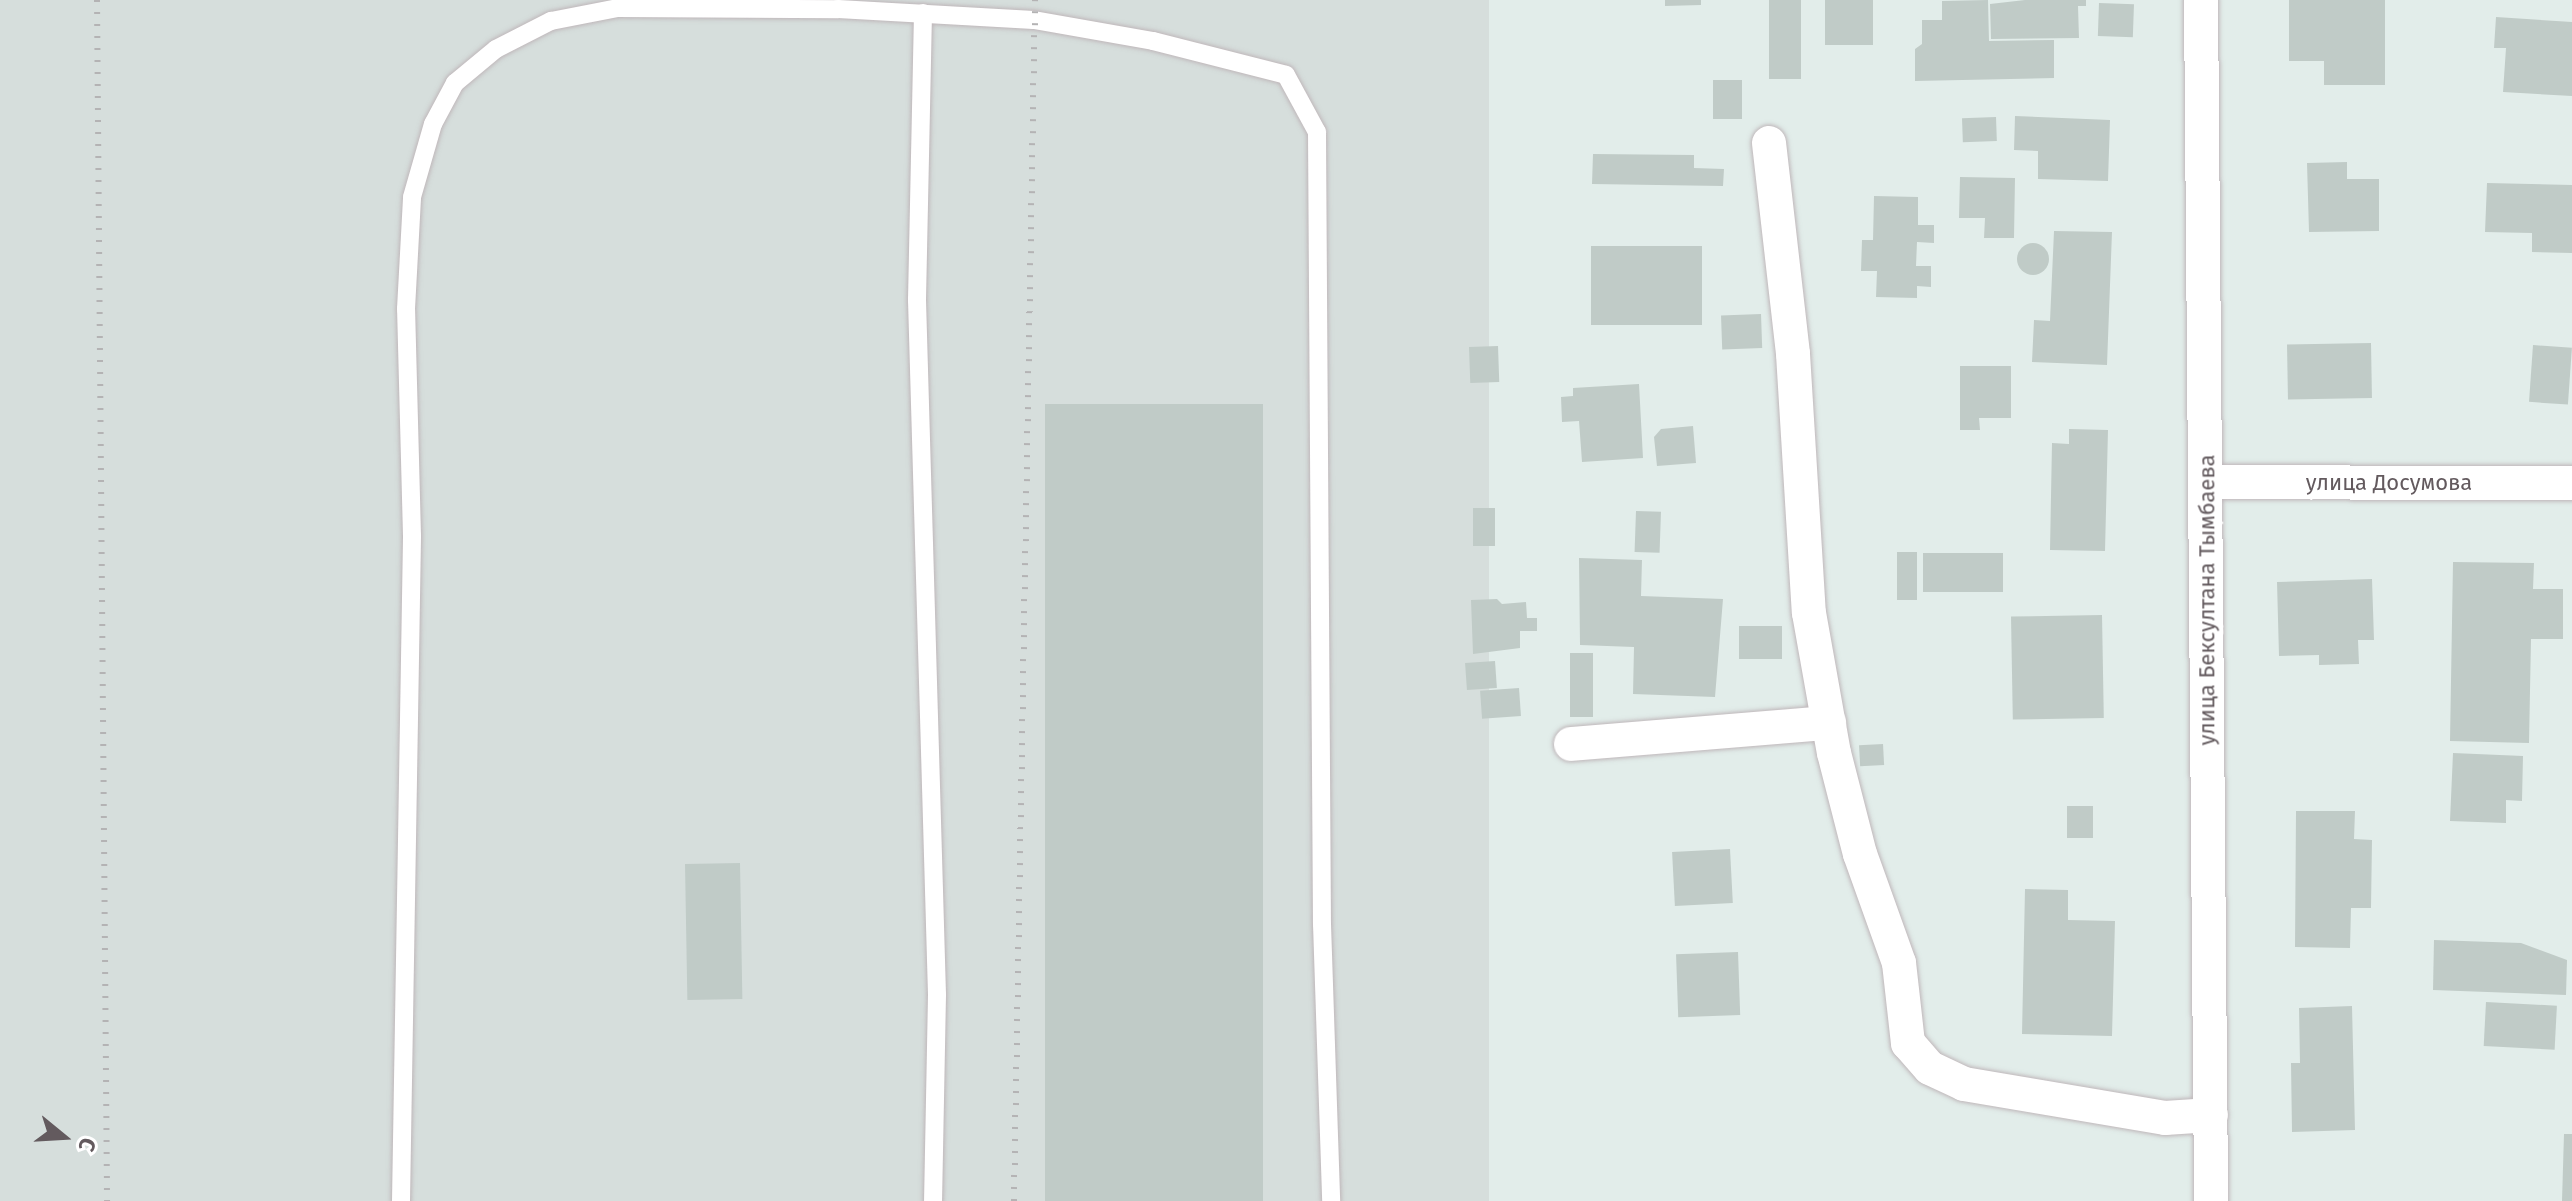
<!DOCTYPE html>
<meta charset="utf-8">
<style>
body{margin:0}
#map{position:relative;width:2572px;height:1201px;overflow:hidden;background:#e2edea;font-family:"Fira Sans",sans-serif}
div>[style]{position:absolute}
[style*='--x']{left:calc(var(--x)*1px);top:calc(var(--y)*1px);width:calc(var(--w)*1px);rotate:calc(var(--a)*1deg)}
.industrial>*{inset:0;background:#d6dedc;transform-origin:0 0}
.building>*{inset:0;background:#c0cbc7;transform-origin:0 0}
.round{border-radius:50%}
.roads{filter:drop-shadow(0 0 2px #bfb7ba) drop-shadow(0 0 2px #bfb7ba)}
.service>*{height:18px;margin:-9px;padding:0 9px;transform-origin:9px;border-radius:9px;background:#fff}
.minor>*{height:34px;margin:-17px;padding:0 17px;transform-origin:17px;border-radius:17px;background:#fff}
.rail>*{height:6px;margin-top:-3px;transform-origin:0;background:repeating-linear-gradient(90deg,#b4b3b4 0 2px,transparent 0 12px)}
span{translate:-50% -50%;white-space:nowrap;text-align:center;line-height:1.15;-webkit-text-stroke:8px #fff;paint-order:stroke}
.street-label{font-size:22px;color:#635a5e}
.north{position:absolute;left:24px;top:1097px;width:80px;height:80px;-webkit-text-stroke:6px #fff;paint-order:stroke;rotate:108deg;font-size:22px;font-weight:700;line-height:32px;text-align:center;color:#635a5e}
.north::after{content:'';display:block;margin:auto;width:28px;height:36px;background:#635a5e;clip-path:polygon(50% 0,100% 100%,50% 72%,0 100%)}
</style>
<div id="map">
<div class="industrial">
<div style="left:0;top:0;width:1489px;height:1201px"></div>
</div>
<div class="building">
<div style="clip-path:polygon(1665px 0,1701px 0,1701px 5px,1665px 6px)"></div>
<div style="left:1769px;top:0;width:32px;height:79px"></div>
<div style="left:1825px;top:0;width:48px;height:45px"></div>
<div style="clip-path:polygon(1988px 0,1989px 41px,2054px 40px,2054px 78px,1915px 81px,1915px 49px,1922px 44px,1922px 20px,1942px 20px,1942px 1px)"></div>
<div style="clip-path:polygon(2025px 0,2086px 0,2086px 6px,2078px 6px,2079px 38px,1991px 39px,1990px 4px)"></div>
<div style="clip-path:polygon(2289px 0,2385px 0,2385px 85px,2324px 85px,2324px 61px,2289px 61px)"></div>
<div style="left:2099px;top:3px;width:35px;height:33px;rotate:2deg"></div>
<div style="clip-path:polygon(2496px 17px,2572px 22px,2572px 96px,2503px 92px,2506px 48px,2494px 48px)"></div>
<div style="left:1713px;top:80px;width:29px;height:39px"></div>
<div style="clip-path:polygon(2015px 116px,2110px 120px,2108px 181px,2038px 179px,2038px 151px,2014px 150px)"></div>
<div style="left:1996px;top:117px;width:24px;height:34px;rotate:88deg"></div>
<div style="clip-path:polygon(1593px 154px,1694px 155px,1694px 168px,1724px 169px,1723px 186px,1592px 184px)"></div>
<div style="clip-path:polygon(2347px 162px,2347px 179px,2379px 179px,2379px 231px,2309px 232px,2307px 163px)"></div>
<div style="clip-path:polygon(1960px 177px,2015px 178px,2014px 238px,1984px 238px,1985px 218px,1959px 218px)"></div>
<div style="clip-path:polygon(2487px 183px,2572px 185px,2572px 253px,2532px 252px,2532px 233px,2485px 232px)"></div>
<div style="clip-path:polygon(1874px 196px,1918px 197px,1918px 225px,1934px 225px,1934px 243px,1917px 242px,1916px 266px,1931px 266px,1931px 287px,1917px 286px,1917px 298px,1876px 297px,1877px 271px,1861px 271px,1862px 240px,1873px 240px)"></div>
<div style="clip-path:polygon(2054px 231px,2112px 232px,2107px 365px,2032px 362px,2034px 320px,2050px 321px)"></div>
<div class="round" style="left:2017px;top:243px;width:32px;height:32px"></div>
<div style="left:1702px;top:246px;width:79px;height:111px;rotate:90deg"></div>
<div style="left:1761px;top:314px;width:34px;height:40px;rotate:88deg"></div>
<div style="left:2371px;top:343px;width:55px;height:84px;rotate:89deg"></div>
<div style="left:2533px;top:345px;width:39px;height:57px;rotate:4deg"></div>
<div style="left:1498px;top:346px;width:36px;height:29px;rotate:88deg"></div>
<div style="clip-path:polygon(1960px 366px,2011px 366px,2011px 418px,1979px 418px,1980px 430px,1960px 430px)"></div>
<div style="clip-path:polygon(1639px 384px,1643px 458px,1582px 462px,1579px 421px,1562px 422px,1561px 397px,1573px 396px,1573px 388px)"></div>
<div style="left:1263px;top:404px;width:797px;height:218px;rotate:90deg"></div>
<div style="clip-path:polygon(1693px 426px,1696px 463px,1657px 466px,1654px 437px,1661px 429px)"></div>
<div style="clip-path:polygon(2069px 429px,2108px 430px,2105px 551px,2050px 550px,2052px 443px,2069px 444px)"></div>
<div style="left:1473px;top:508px;width:22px;height:38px"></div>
<div style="left:1636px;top:511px;width:25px;height:41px;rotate:2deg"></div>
<div style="left:1897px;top:552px;width:20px;height:48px"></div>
<div style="left:1923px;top:553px;width:80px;height:39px"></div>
<div style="clip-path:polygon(1579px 558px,1642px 560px,1641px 596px,1723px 599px,1715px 697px,1633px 694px,1634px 647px,1580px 645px)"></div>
<div style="clip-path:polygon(2453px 562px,2534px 563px,2533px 589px,2563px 589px,2563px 639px,2531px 639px,2529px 743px,2450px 741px)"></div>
<div style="clip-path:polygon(2372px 579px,2374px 640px,2358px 640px,2359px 664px,2319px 665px,2319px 655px,2279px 656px,2277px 582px)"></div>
<div style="clip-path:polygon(1497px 599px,1502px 604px,1526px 602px,1527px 618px,1537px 618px,1537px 631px,1520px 631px,1520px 648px,1473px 654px,1471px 600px)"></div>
<div style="left:2102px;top:615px;width:103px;height:91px;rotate:89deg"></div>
<div style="left:1739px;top:626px;width:43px;height:33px"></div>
<div style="left:1570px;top:653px;width:23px;height:64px"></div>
<div style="left:1495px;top:661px;width:27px;height:30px;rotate:86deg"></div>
<div style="left:1519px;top:688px;width:28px;height:39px;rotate:86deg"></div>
<div style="left:1883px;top:744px;width:21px;height:24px;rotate:87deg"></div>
<div style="clip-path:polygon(2453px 753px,2523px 756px,2522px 801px,2506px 800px,2506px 823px,2450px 821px)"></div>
<div style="left:2067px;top:806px;width:26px;height:32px"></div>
<div style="clip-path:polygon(2296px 811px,2355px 811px,2354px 839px,2372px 840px,2371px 908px,2351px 908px,2350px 948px,2295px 947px)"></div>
<div style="left:1730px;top:849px;width:54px;height:58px;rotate:87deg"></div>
<div style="left:740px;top:863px;width:136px;height:55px;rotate:89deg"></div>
<div style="clip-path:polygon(2025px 889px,2068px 890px,2068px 920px,2115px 921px,2112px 1036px,2022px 1034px)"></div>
<div style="clip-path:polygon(2434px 940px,2521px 943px,2567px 960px,2566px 995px,2433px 990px)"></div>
<div style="left:1738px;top:952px;width:63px;height:62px;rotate:88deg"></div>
<div style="left:2486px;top:1002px;width:71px;height:44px;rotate:3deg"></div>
<div style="clip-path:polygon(2352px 1006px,2355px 1130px,2292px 1132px,2291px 1063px,2300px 1063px,2299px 1008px)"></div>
<div style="clip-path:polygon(2564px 1134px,2572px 1134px,2572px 1201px,2562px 1201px)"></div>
</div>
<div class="roads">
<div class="service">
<div style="--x:923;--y:13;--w:287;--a:91.2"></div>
<div style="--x:917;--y:300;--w:695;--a:88.35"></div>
<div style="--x:937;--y:995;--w:206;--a:91.1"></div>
<div style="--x:401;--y:1201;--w:665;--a:-89.05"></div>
<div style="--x:412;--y:536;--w:227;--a:-91.5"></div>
<div style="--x:406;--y:309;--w:112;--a:-86.9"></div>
<div style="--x:412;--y:197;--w:76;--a:-74"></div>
<div style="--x:433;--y:124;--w:47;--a:-61.8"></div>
<div style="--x:455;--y:83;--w:53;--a:-39.7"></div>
<div style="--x:496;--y:49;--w:62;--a:-27"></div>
<div style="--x:551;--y:21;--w:68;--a:-11"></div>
<div style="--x:618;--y:8;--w:220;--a:0.3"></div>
<div style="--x:838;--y:9;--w:196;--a:3.2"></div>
<div style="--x:1034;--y:20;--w:121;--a:10"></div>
<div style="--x:1153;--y:41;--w:137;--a:14.3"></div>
<div style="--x:1286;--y:75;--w:65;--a:61.5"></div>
<div style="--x:1317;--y:132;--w:792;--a:89.64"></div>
<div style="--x:1322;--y:924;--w:277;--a:88.1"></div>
</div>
<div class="minor">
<div style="--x:2201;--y:0;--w:1201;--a:89.52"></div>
<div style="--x:1769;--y:143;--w:212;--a:83.5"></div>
<div style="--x:1793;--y:354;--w:259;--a:86.5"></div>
<div style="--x:1809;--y:613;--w:142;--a:79.9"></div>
<div style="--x:1834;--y:753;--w:104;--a:75.6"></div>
<div style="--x:1860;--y:854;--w:116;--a:70.3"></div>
<div style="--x:1899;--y:963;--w:81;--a:83.6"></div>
<div style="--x:1908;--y:1043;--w:33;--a:49"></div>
<div style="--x:1930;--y:1068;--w:38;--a:25"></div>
<div style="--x:1964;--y:1084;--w:204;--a:9.6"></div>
<div style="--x:2165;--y:1118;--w:46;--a:-3.7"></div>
<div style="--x:2206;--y:482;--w:366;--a:0.2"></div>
<div style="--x:1571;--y:744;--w:259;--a:-4.7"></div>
</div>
</div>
<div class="rail">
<div style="--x:97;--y:0;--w:1201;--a:89.52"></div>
<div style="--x:1014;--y:1201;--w:1201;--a:-89"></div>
</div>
<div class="street-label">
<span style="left:2389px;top:483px">улица Досумова</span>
<span style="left:2207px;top:600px;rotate:-90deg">улица Бексултана Тымбаева</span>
</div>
<div class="north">С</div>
</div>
